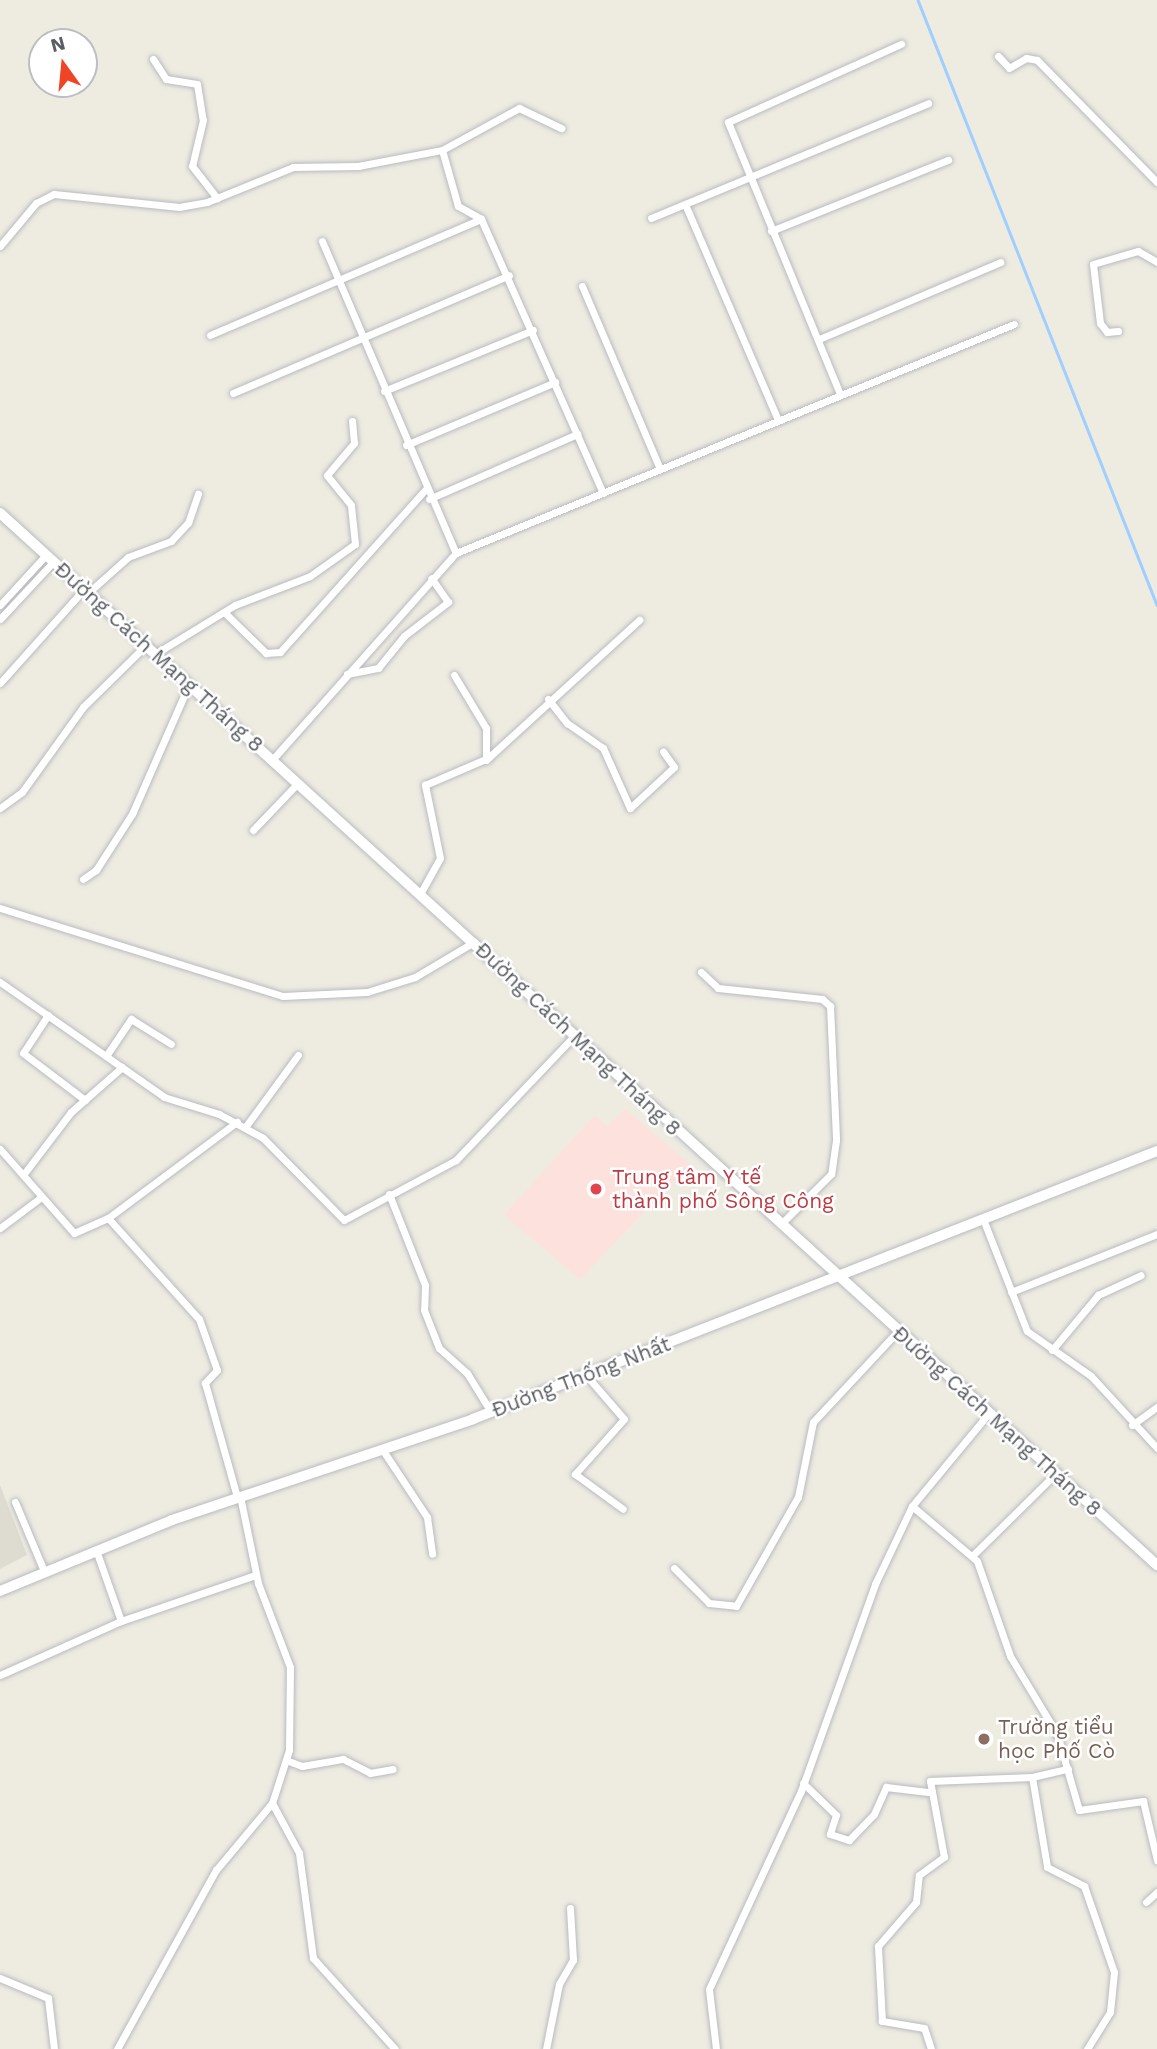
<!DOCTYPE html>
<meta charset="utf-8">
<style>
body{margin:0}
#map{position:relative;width:1157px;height:2049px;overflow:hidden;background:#eeece1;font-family:"Work Sans",sans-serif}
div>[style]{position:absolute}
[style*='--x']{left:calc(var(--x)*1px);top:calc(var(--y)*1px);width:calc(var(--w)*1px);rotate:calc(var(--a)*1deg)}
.education>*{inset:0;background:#dedbd0}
.medical>*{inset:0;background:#fce1dc}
.stream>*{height:2.5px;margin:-1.25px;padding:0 1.25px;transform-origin:1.25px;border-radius:1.25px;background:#a0ceff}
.roads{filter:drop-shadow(0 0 2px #b9bbc1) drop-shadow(0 0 2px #b9bbc1)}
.street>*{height:7px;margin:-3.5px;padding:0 3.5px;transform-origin:3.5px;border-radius:3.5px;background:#fff}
.secondary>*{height:10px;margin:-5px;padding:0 5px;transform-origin:5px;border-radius:5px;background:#fff}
.dots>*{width:19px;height:19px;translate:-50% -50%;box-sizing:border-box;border:4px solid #fff;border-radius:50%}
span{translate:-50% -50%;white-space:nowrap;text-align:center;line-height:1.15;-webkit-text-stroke:5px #fff;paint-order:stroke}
.street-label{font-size:21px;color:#5a5d63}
.health-label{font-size:21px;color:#be3a42}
.left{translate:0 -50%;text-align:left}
.education-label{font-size:21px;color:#785e54}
.north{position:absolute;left:28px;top:28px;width:70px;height:70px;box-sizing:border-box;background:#fff;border:2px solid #bdbec1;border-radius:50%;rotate:345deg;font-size:19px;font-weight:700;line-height:28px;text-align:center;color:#5a5d63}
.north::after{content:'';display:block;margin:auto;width:24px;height:32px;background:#ef4526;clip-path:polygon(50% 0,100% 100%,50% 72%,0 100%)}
</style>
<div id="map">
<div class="education">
<div style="clip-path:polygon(0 1485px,27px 1555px,0 1569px)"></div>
</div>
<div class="medical">
<div style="clip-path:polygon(625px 1109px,690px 1164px,580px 1279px,504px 1215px,595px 1115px,607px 1126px)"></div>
</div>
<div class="stream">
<div style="--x:918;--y:0;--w:650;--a:68.44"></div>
</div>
<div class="roads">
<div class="street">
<div style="--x:998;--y:56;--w:16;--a:47"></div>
<div style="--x:1009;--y:68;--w:20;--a:-30"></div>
<div style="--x:1026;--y:58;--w:11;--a:10"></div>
<div style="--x:1037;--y:60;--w:171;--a:45.5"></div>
<div style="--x:153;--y:59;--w:24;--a:57"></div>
<div style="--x:166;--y:79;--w:31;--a:9"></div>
<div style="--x:197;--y:84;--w:36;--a:81"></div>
<div style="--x:203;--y:120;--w:47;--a:103.4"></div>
<div style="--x:192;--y:166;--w:41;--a:52"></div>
<div style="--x:442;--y:150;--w:58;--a:74.1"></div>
<div style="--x:458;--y:206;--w:26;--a:29"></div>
<div style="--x:481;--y:219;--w:300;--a:66"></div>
<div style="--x:685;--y:204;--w:235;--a:66.7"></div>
<div style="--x:651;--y:218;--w:300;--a:-22.5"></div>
<div style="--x:771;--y:231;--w:191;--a:-21.9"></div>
<div style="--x:322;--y:241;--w:340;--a:66.8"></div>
<div style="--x:0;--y:246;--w:56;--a:-50.1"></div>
<div style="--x:36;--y:203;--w:20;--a:-27"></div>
<div style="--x:54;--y:194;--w:126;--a:5.9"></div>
<div style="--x:179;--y:207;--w:28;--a:-10"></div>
<div style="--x:207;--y:202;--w:93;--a:-22.1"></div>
<div style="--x:293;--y:167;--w:65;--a:-0.9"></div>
<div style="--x:358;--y:166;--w:86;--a:-10.8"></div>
<div style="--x:442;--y:150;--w:88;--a:-28.6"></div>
<div style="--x:519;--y:108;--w:47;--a:25.5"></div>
<div style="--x:582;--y:286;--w:199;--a:66.9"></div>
<div style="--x:1118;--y:331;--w:11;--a:175"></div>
<div style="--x:1107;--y:332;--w:11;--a:-128"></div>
<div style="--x:1100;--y:323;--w:59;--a:-96.8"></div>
<div style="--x:1093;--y:264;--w:47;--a:-16.1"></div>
<div style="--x:1138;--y:251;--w:22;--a:30"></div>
<div style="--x:210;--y:335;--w:295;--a:-23.2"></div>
<div style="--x:819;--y:339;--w:197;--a:-23"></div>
<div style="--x:384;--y:391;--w:161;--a:-22.3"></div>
<div style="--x:233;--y:393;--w:300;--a:-23.1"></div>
<div style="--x:840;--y:394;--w:294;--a:-112.4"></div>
<div style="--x:728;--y:122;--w:190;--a:-24.3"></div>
<div style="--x:406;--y:445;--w:162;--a:-22.9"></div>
<div style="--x:429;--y:499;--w:162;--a:-23.7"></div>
<div style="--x:89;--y:592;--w:52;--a:-41.9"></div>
<div style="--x:128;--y:557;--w:46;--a:-20.4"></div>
<div style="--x:171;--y:541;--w:25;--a:-47"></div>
<div style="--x:188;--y:523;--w:31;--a:-71"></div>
<div style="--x:0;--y:605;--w:68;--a:-47.4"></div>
<div style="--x:224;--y:612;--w:59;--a:44.3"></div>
<div style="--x:266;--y:653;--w:14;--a:-4"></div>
<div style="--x:280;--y:652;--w:217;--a:-48.2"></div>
<div style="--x:0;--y:619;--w:79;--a:-47"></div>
<div style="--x:155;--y:654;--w:94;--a:-31.5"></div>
<div style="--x:235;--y:605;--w:80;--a:-21.1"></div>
<div style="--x:310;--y:576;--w:55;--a:-35.4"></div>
<div style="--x:355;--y:544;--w:39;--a:-96"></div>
<div style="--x:351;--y:505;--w:38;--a:-129"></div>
<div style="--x:327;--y:475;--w:42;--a:-49.8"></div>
<div style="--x:354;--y:443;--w:22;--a:-95"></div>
<div style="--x:347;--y:674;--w:32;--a:-11"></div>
<div style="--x:378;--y:668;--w:41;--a:-50.9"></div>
<div style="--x:404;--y:636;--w:56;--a:-37.7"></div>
<div style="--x:448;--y:602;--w:29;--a:-125"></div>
<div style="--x:454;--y:675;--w:62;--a:58.9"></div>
<div style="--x:486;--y:728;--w:32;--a:90"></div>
<div style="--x:0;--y:683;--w:127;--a:-48.2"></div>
<div style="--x:548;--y:699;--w:31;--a:52"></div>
<div style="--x:567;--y:723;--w:44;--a:34.8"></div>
<div style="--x:603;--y:748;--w:66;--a:65.8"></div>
<div style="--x:630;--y:808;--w:60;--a:-43"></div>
<div style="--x:674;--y:767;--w:19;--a:-125"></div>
<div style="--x:272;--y:760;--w:277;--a:-48.4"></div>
<div style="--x:456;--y:553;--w:603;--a:-22.31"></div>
<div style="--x:0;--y:808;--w:27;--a:-36"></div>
<div style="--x:22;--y:792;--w:105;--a:-54.3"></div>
<div style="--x:83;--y:707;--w:87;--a:-44.5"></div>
<div style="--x:253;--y:830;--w:64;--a:-46.3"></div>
<div style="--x:83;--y:879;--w:16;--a:-35"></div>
<div style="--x:96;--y:870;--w:67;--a:-57.3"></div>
<div style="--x:132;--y:814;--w:142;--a:-66.3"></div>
<div style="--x:420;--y:894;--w:41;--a:-60.9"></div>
<div style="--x:440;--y:858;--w:75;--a:-101.6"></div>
<div style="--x:425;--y:785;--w:69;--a:-23.2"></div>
<div style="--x:488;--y:758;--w:205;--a:-42.4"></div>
<div style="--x:0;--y:908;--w:296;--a:17.3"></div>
<div style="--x:283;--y:996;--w:84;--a:-2.7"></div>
<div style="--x:367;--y:992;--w:50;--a:-17.4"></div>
<div style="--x:415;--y:977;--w:69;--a:-30.7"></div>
<div style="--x:701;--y:972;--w:23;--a:43"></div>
<div style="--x:718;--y:988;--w:105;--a:6"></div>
<div style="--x:822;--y:999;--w:11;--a:41"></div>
<div style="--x:830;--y:1006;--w:134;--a:87.4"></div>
<div style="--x:836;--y:1140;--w:34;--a:98"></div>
<div style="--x:831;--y:1174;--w:69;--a:135"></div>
<div style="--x:0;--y:982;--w:200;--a:35"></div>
<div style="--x:164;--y:1097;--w:58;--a:17.2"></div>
<div style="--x:219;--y:1114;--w:50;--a:28.6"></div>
<div style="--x:263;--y:1138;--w:115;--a:45.4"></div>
<div style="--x:344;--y:1220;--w:127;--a:-28.2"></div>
<div style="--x:456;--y:1160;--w:174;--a:-46.4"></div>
<div style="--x:48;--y:1015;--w:45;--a:123.3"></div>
<div style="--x:23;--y:1053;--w:78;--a:37.2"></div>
<div style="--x:106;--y:1056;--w:45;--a:-56"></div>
<div style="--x:131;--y:1019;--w:47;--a:32"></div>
<div style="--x:246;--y:1126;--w:88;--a:-53.8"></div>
<div style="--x:0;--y:1149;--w:112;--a:48.6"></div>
<div style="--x:74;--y:1233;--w:37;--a:-24"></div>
<div style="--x:108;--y:1218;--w:161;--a:-36.7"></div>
<div style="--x:23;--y:1175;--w:79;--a:-52.7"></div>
<div style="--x:71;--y:1112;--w:68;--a:-41.4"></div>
<div style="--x:389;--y:1194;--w:98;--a:68.4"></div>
<div style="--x:425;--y:1285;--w:25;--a:92"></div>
<div style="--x:424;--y:1310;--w:41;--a:68.5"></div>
<div style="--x:439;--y:1348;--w:38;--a:42"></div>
<div style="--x:467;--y:1373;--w:46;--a:58.4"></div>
<div style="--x:108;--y:1218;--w:136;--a:48"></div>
<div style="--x:199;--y:1319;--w:54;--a:70.6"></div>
<div style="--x:217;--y:1370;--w:18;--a:133"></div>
<div style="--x:205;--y:1383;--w:118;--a:74.3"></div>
<div style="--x:983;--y:1219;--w:120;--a:68.6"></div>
<div style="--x:1027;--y:1331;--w:78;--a:35.1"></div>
<div style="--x:1091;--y:1376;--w:98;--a:47.5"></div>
<div style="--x:0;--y:1228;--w:50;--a:-36.9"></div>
<div style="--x:1011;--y:1292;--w:157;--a:-21.7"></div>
<div style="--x:1052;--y:1350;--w:72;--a:-50.1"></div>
<div style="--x:1098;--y:1295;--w:47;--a:-24.9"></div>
<div style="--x:586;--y:1375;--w:58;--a:49.2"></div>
<div style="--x:624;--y:1419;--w:74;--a:131.7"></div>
<div style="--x:575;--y:1474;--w:59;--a:36.1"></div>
<div style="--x:1132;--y:1425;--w:31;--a:-36"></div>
<div style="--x:382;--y:1449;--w:82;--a:56.5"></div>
<div style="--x:427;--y:1517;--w:37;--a:82"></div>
<div style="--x:15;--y:1502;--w:75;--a:67.2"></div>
<div style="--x:912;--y:1506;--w:85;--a:40.2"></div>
<div style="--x:977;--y:1561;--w:101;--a:70.8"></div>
<div style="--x:1010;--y:1656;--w:91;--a:58.9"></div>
<div style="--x:1057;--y:1734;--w:79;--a:73.9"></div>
<div style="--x:1079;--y:1810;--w:65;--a:-8"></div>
<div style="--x:1143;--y:1801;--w:61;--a:76.7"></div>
<div style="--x:96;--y:1550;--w:75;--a:70.6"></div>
<div style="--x:973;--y:1555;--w:115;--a:-44.6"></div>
<div style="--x:674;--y:1568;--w:49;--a:45"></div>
<div style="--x:709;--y:1603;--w:27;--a:6"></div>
<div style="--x:736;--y:1606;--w:125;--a:-60.4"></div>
<div style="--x:798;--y:1497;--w:76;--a:-78.7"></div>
<div style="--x:813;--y:1422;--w:125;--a:-47"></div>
<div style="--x:0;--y:1675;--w:133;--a:-24.1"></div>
<div style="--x:121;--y:1621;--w:142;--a:-18.9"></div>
<div style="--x:286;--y:1760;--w:17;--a:21"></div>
<div style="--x:302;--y:1766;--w:42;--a:-9.7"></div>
<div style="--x:343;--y:1759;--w:30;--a:27"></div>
<div style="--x:370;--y:1773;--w:23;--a:-10"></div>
<div style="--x:1032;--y:1777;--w:91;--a:80.5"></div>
<div style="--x:1047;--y:1867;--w:42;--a:27.2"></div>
<div style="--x:1084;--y:1886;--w:91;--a:70.8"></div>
<div style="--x:1114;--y:1972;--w:40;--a:95.7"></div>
<div style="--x:1110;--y:2012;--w:44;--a:121.9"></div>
<div style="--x:803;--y:1783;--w:46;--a:44.1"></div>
<div style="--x:836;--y:1815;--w:20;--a:108"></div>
<div style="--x:830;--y:1834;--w:20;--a:18"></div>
<div style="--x:849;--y:1840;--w:36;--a:-46"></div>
<div style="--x:874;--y:1814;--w:30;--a:-66"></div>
<div style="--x:886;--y:1787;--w:42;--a:6.8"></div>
<div style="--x:272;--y:1803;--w:57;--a:61.6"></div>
<div style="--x:299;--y:1853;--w:106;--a:82.4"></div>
<div style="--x:313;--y:1958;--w:122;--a:48"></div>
<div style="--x:1146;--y:1902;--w:15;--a:-42"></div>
<div style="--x:0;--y:1978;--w:52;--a:22.6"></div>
<div style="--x:48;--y:1998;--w:51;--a:83.3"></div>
<div style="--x:117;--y:2049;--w:205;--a:-61.1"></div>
<div style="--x:216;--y:1870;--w:87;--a:-50.1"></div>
<div style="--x:272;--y:1803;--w:56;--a:-72.2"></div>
<div style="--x:289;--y:1750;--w:83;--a:-89.3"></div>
<div style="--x:290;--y:1667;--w:90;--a:-110.9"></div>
<div style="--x:258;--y:1583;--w:89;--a:-101.7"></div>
<div style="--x:546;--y:2049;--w:66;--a:-78.7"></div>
<div style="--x:559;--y:1984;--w:28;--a:-60"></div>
<div style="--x:573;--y:1960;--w:52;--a:-93.3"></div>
<div style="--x:716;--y:2049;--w:60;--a:-96.7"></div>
<div style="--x:709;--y:1989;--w:218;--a:-65.1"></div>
<div style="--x:801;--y:1791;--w:220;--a:-70.3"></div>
<div style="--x:875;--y:1584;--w:86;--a:-64.6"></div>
<div style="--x:912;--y:1506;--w:119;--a:-50.4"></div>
<div style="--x:931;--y:2049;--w:22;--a:-108"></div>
<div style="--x:924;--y:2028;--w:43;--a:-170.5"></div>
<div style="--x:882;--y:2021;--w:75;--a:-93.1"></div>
<div style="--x:878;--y:1946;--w:58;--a:-49.2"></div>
<div style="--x:916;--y:1902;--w:27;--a:-84"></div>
<div style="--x:919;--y:1875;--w:31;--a:-36"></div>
<div style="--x:944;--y:1857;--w:77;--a:-100.4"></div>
<div style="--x:930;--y:1781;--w:102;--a:-2.2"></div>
<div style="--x:1032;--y:1777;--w:37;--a:-13"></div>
</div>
<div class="secondary">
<div style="--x:0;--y:513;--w:1564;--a:42.28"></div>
<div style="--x:0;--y:1591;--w:186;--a:-22.4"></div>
<div style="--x:172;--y:1520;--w:317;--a:-18.5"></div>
<div style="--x:473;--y:1419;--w:735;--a:-21.4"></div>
</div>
</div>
<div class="dots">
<div style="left:596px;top:1189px;background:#e0444e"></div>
<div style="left:984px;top:1739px;background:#8d6e63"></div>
</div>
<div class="street-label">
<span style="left:159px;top:657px;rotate:42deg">Đường Cách Mạng Tháng 8</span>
<span style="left:578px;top:1039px;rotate:43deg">Đường Cách Mạng Tháng 8</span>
<span style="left:581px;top:1377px;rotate:-21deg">Đường Thống Nhất</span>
<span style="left:997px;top:1421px;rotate:42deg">Đường Cách Mạng Tháng 8</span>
</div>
<div class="health-label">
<span class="left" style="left:612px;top:1189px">Trung tâm Y tế<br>thành phố Sông Công</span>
</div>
<div class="education-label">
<span class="left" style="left:998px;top:1739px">Trường tiểu<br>học Phố Cò</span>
</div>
<div class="north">N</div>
</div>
